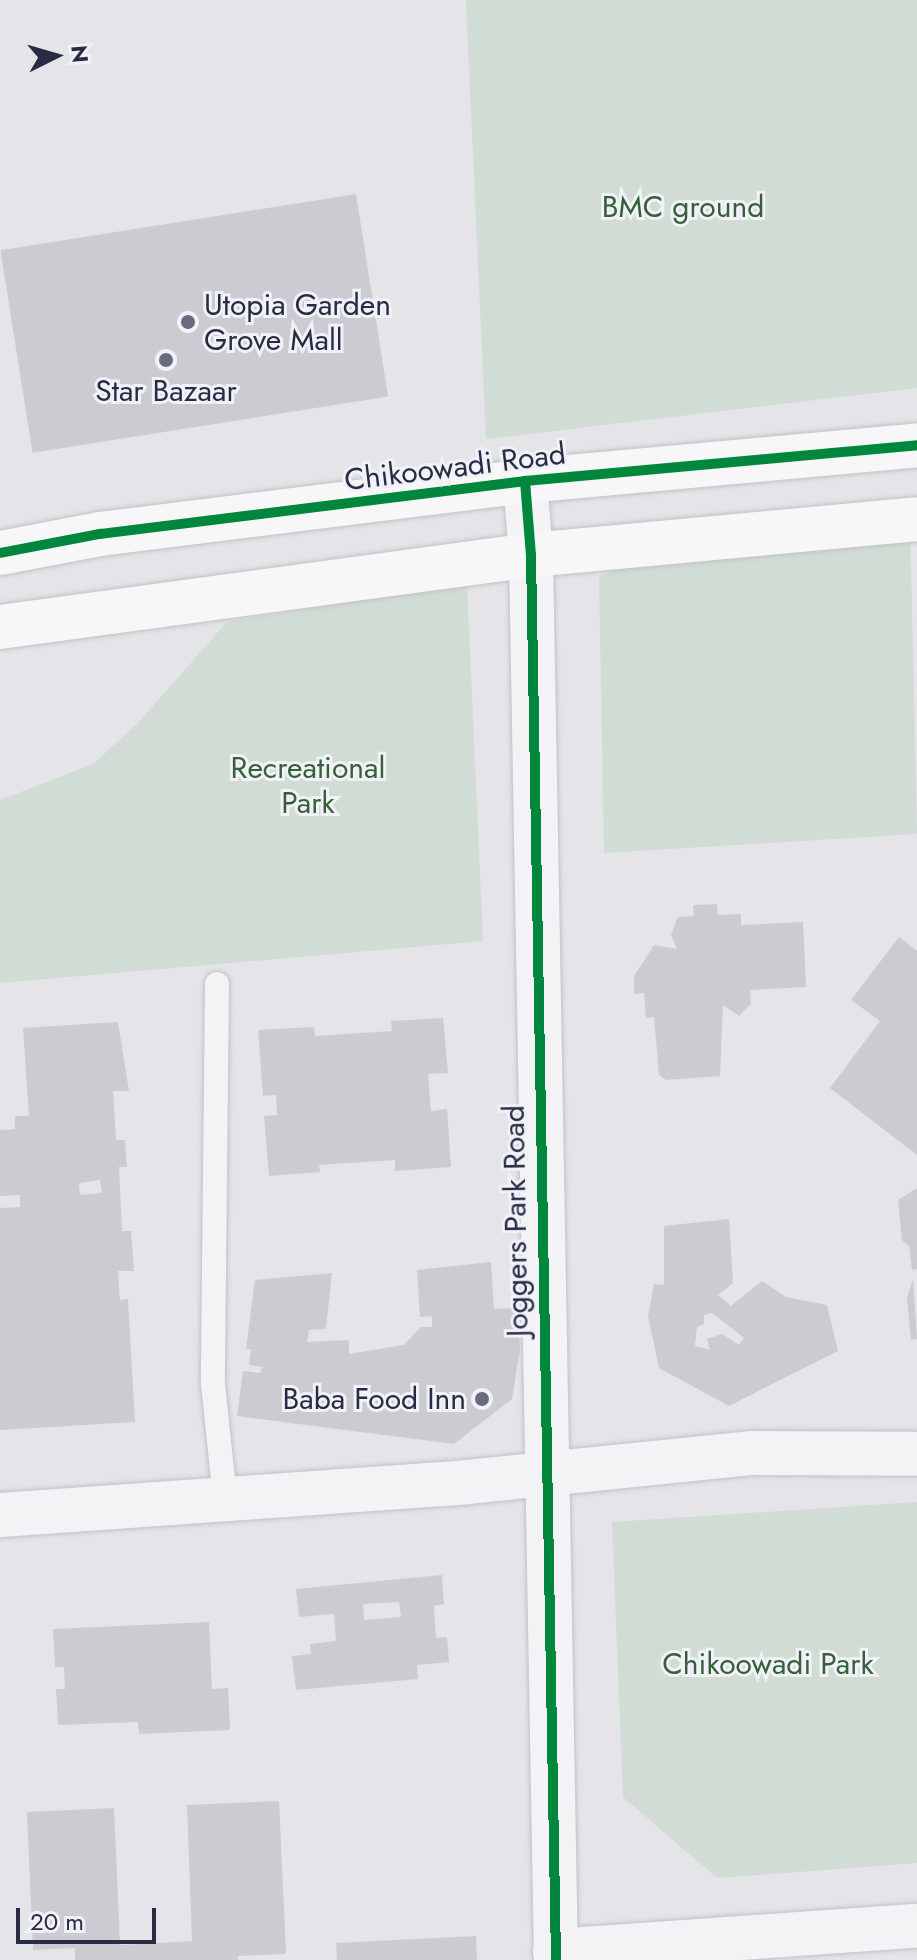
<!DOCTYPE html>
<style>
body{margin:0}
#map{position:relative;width:917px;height:1960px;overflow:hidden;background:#e4e4e9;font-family:Jost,sans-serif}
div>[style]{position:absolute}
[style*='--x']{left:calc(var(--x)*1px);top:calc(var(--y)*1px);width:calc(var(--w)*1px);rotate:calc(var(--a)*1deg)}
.green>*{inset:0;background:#d1dcd4}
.building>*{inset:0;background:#cbcbd1;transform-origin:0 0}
.roads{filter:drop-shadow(0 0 2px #c1c1c7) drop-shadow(0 0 2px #c1c1c7)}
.lane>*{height:24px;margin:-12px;padding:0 12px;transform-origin:12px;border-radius:12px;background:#f3f3f6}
.street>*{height:44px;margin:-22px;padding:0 22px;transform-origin:22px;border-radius:22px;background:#f3f3f6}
.secondary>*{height:44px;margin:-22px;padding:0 22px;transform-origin:22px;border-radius:22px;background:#f7f7f7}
.cycleway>*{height:10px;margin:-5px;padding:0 5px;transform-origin:5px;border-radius:5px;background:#00873e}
.dots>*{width:22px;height:22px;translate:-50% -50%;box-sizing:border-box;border:4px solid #f1f2f8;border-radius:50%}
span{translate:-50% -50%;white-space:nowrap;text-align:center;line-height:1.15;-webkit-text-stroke:6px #f1f2f8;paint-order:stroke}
.park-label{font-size:30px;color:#356139}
.poi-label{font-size:30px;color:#282b44}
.left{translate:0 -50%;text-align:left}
.right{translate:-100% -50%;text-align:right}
.street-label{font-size:30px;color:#282b44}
.north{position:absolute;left:16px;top:16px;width:80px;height:80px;-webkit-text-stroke:6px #f1f2f8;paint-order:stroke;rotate:85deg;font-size:22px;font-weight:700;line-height:32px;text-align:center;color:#282b44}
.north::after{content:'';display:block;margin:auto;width:28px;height:36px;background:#282b44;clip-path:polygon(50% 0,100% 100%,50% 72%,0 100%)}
.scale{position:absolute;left:16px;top:1908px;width:140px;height:36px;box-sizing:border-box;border:4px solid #282b44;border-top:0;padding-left:10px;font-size:24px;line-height:28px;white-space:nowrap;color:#282b44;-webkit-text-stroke:6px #f1f2f8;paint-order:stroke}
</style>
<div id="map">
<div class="green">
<div style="clip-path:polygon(466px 0,917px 0,917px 388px,486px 439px)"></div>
<div style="clip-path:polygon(910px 520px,917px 834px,604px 853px,599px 577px,648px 550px)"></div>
<div style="clip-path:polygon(467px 583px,483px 941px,0 983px,0 800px,93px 764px,137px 724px,227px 622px)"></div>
<div style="clip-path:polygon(917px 1502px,917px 1863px,717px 1878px,623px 1797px,612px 1522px)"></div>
</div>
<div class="building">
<div style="left:356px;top:194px;width:205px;height:360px;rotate:81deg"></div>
<div style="clip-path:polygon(717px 904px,718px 915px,741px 914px,741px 925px,803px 922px,806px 987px,750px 990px,751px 1004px,739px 1016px,723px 1005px,720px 1076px,666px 1080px,659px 1075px,654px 1017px,646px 1018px,644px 993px,634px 994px,634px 976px,654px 945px,677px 949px,671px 935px,678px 917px,694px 916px,693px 905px)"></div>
<div style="clip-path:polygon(899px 937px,917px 951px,917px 1155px,830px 1088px,880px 1021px,851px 1000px)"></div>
<div style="clip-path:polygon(443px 1018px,448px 1073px,428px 1074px,431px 1111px,447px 1109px,451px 1167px,395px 1171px,395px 1160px,319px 1165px,320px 1172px,269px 1176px,264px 1116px,277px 1115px,276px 1095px,263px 1096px,258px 1030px,314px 1027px,315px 1036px,392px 1031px,391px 1021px)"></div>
<div style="clip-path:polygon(evenodd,118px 1022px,129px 1091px,113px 1091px,116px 1140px,125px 1140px,127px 1167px,119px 1167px,122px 1231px,131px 1231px,134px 1271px,118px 1271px,120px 1300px,128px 1299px,135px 1422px,0 1430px,0 1208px,20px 1207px,20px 1195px,0 1196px,0 1130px,15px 1129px,15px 1116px,29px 1116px,23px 1028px,118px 1022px,100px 1180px,102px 1193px,80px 1195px,79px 1183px,100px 1180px)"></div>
<div style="clip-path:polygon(917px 1188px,917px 1269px,912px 1270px,909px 1246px,902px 1240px,898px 1200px)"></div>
<div style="clip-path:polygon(evenodd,729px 1219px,733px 1283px,718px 1295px,731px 1306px,762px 1281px,786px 1297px,827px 1305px,838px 1351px,729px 1406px,659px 1368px,648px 1316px,654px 1284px,664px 1285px,664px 1226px,729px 1219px,712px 1313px,744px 1338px,739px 1345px,722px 1334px,707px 1339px,710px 1350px,695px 1346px,697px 1327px,704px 1324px,704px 1315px,712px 1313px)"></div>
<div style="clip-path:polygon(491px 1262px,494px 1309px,517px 1308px,520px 1349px,512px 1399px,454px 1444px,237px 1416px,243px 1371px,260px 1373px,262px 1367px,249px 1365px,251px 1349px,246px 1349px,255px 1280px,332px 1273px,326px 1329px,309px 1330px,307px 1342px,349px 1340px,349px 1354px,404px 1345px,421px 1327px,432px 1327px,432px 1316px,420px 1317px,417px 1270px)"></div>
<div style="clip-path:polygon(913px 1279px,917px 1339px,911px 1340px,907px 1297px)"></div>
<div style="clip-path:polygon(evenodd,442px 1575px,444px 1604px,434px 1606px,436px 1638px,447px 1637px,449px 1662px,417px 1665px,418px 1679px,296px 1690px,292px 1656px,311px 1654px,310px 1644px,336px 1641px,334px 1614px,299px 1617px,296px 1589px,442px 1575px,399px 1602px,401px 1617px,364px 1620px,363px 1604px,399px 1602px)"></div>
<div style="clip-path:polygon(209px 1622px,212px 1689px,228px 1688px,230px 1730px,139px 1734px,138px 1722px,58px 1725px,56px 1689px,65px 1689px,64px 1667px,55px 1667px,53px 1629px)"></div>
<div style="clip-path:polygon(279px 1801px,286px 1954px,238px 1956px,238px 1960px,75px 1960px,75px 1948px,33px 1950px,27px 1812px,114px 1808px,120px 1945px,192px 1941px,187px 1805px)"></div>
<div style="clip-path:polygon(476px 1936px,477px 1960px,337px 1960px,336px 1943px)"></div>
</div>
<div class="roads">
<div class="lane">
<div style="--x:217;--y:984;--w:400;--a:90.6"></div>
<div style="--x:213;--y:1384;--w:116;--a:84"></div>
</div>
<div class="street">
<div style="--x:525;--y:481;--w:74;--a:85.4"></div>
<div style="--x:531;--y:555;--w:1405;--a:88.98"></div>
<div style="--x:0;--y:1515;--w:468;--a:-4"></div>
<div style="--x:467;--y:1482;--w:285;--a:-5.8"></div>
<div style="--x:751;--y:1453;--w:166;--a:0.3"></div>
<div style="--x:555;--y:1951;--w:363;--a:-4"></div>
</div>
<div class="secondary">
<div style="--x:0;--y:553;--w:102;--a:-10.8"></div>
<div style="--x:100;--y:534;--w:428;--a:-7.1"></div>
<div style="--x:525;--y:481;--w:394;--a:-5.2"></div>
<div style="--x:0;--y:627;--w:536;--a:-7.72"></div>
<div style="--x:531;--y:555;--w:388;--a:-5.3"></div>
</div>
</div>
<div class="cycleway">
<div style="--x:525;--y:481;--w:74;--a:85.4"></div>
<div style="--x:531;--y:555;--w:1405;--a:88.98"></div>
<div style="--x:0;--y:553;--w:102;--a:-10.8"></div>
<div style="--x:100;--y:534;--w:428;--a:-7.1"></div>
<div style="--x:525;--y:481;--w:394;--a:-5.2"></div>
</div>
<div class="dots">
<div style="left:188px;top:322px;background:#6a6c7e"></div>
<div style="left:166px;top:360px;background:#6a6c7e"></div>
<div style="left:482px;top:1399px;background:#6a6c7e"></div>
</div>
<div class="park-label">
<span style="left:683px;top:207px">BMC ground</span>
<span style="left:308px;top:785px">Recreational<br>Park</span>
<span style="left:768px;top:1664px">Chikoowadi Park</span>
</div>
<div class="poi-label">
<span class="left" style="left:204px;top:322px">Utopia Garden<br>Grove Mall</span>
<span style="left:166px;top:391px">Star Bazaar</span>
<span class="right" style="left:466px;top:1399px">Baba Food Inn</span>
</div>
<div class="street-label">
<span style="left:455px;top:467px;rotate:-7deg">Chikoowadi Road</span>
<span style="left:516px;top:1221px;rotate:-91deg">Joggers Park Road</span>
</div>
<div class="north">N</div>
<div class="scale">20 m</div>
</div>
